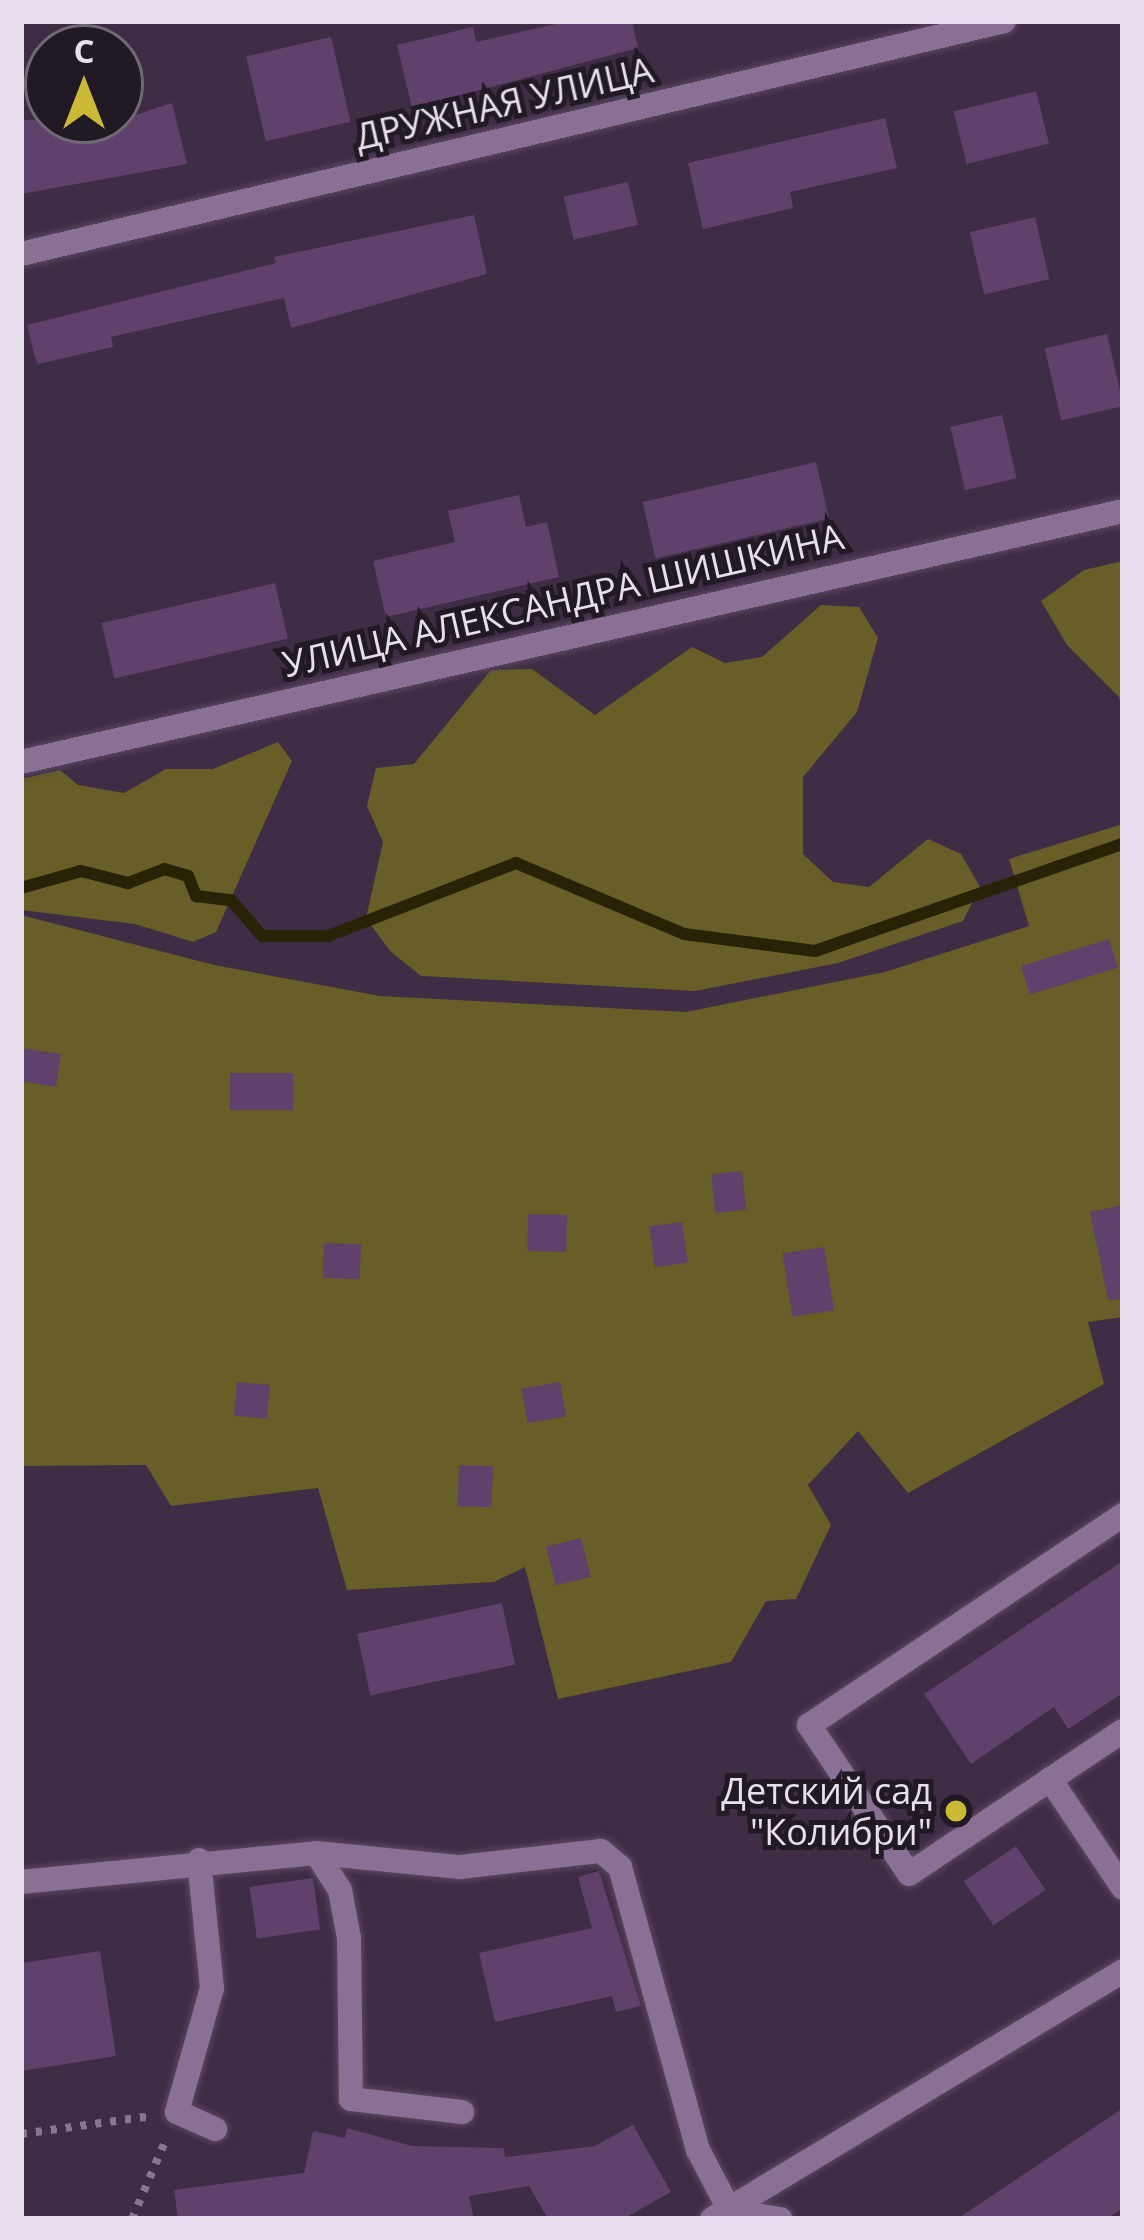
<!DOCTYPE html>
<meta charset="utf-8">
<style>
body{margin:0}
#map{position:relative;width:1144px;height:2240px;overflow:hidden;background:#3f2c45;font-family:"Open Sans",sans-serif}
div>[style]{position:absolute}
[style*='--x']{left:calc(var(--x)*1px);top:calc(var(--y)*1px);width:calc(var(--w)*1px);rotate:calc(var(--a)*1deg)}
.green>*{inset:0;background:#675e28}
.stream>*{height:12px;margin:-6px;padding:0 6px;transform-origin:6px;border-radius:6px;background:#282306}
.building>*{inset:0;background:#60416b;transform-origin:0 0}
.path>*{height:8px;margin-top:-4px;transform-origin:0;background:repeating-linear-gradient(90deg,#87778c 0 6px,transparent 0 15px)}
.roads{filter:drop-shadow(0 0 3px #5a4860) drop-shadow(0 0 3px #5a4860)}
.service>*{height:24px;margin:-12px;padding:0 12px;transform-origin:12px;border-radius:12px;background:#8a7094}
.minor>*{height:24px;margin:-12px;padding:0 12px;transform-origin:12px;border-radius:12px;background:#8a7094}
.dots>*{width:33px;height:33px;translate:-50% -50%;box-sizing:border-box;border:6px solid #211924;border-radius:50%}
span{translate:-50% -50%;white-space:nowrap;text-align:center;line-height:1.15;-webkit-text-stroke:10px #211924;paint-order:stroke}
.street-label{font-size:36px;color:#e9deee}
.poi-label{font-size:36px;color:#e9deee}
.right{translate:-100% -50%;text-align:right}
.frame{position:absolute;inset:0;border:24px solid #e9deee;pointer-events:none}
.north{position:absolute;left:24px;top:24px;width:120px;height:120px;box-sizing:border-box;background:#211924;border:3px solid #716875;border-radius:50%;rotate:0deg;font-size:33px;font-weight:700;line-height:48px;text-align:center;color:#e9deee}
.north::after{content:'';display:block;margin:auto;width:42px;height:54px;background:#ccb938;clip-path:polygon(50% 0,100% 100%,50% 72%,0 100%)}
</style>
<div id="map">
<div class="green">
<div style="clip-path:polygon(1123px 561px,1123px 712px,1119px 697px,1067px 645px,1041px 601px,1084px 570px)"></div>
<div style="clip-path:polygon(821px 605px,859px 607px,878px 638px,857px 712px,803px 777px,803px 854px,833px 882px,869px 887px,928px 839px,961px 854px,980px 887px,963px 921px,838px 963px,695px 991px,421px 976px,390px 951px,366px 918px,383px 842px,367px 806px,376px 768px,414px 764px,491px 670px,532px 669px,595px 715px,692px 647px,725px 663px,762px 657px)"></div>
<div style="clip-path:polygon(278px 742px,292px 761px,216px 932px,193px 942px,135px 924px,21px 910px,21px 779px,60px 770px,78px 785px,124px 793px,166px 769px,213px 769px)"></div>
<div style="clip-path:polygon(1123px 824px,1123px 1317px,1088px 1322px,1104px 1384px,908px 1493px,858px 1431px,808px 1485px,831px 1525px,796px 1599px,766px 1601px,731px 1662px,558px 1699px,525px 1567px,494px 1582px,347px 1590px,318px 1488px,171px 1506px,146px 1465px,21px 1466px,21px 915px,214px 965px,380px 996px,686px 1012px,885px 972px,1029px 926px,1009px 859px)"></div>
</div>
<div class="stream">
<div style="--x:21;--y:888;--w:62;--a:-15.8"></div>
<div style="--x:81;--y:871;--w:49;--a:14.3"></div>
<div style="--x:128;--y:883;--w:39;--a:-21"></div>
<div style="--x:164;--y:869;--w:25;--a:16"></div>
<div style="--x:188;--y:876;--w:22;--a:68"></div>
<div style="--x:196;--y:896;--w:35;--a:7"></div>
<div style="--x:231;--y:900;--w:48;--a:49.3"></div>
<div style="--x:262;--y:936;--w:66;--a:0"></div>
<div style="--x:328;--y:936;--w:202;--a:-21.2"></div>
<div style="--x:516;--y:863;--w:182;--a:22.9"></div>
<div style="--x:684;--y:934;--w:132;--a:7.4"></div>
<div style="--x:815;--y:951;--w:326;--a:-19.2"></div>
</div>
<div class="building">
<div style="clip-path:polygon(569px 21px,632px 21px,638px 48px,412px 108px,397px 45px,473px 27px,476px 42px)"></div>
<div style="left:331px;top:37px;width:87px;height:87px;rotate:77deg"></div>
<div style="left:1036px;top:91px;width:54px;height:85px;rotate:76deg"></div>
<div style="clip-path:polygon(172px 103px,187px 164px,21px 194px,21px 120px,120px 120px)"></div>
<div style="clip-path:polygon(885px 118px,897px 168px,790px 192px,793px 208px,703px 229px,688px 163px)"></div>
<div style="left:628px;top:182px;width:44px;height:66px;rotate:77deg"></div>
<div style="clip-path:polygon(474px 215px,487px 274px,291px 328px,284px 298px,111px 337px,113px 347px,38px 364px,34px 354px,27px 325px,276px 263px,274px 257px)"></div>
<div style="left:1035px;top:217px;width:64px;height:67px;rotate:77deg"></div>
<div style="left:1107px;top:334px;width:74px;height:64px;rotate:77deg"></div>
<div style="left:1002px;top:415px;width:65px;height:53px;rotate:77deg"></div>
<div style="left:816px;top:462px;width:58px;height:178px;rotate:77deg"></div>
<div style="clip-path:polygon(519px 495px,526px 527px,547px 522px,559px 577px,386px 617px,373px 561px,455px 542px,448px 511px)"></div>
<div style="left:275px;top:583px;width:57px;height:178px;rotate:77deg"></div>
<div style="left:1109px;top:939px;width:30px;height:92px;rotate:73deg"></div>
<div style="clip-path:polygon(21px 1048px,61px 1054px,56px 1087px,21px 1081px)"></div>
<div style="left:230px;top:1073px;width:63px;height:37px"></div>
<div style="left:742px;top:1171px;width:39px;height:31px;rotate:84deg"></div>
<div style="clip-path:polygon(1123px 1205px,1123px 1299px,1108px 1300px,1090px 1212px)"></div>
<div style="left:528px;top:1214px;width:39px;height:37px;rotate:1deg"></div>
<div style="left:682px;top:1222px;width:41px;height:33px;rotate:82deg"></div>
<div style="left:324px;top:1243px;width:37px;height:35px;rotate:2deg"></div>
<div style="left:824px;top:1247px;width:64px;height:42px;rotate:81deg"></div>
<div style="left:237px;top:1382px;width:33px;height:34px;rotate:5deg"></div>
<div style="left:560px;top:1382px;width:35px;height:39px;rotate:80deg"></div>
<div style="left:459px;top:1465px;width:34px;height:41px;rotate:2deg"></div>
<div style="left:581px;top:1538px;width:40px;height:36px;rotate:76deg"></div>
<div style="clip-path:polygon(1123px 1561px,1123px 1693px,1068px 1729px,1054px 1707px,971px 1764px,924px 1694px)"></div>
<div style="left:502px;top:1603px;width:63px;height:148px;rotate:78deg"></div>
<div style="left:1016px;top:1846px;width:53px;height:63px;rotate:56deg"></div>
<div style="clip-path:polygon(599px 1871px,641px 2006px,616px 2012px,612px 1996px,495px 2022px,479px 1953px,592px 1928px,578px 1877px)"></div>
<div style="left:313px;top:1878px;width:52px;height:64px;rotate:82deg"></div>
<div style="clip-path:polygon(100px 1951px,116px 2056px,21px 2071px,21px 1963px)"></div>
<div style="clip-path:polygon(1123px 2108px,1123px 2208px,1107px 2219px,957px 2219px)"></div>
<div style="clip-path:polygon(633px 2125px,671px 2192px,623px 2219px,548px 2219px,529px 2186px,469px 2196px,474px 2219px,178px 2219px,174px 2190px,304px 2173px,313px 2131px,345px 2138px,347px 2128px,412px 2146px,504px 2148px,505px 2157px,595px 2146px)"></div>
</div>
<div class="path">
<div style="--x:21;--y:2134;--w:132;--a:-7.8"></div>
<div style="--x:132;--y:2219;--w:89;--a:-66.9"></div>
</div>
<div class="roads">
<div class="service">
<div style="--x:1123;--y:1515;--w:378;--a:146.2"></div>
<div style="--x:809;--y:1725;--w:179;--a:56.1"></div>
<div style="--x:909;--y:1874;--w:257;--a:-33.8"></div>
<div style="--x:1050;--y:1779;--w:131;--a:56.2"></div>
<div style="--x:316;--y:1853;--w:44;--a:57"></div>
<div style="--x:340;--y:1890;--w:49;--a:79.4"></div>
<div style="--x:349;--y:1938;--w:161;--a:89.3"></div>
<div style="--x:351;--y:2099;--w:112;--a:6.7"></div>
<div style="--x:199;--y:1860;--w:129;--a:84.2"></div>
<div style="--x:212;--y:1988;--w:129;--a:105.8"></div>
<div style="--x:177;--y:2112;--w:42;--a:24.1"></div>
<div style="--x:21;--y:1882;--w:296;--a:-5.6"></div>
<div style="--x:316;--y:1853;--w:145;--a:5.6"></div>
<div style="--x:460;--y:1867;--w:142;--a:-6.5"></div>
<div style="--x:601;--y:1851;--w:25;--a:40"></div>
<div style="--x:620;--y:1867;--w:294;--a:74.6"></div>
<div style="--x:698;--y:2150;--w:69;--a:62.3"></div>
<div style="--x:730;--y:2211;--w:51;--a:9.1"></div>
</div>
<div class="minor">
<div style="--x:21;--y:254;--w:1010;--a:-13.33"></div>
<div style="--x:21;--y:762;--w:1130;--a:-12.83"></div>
<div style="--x:712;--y:2219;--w:480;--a:-31.1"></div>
</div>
</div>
<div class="dots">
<div style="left:956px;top:1811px;background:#ccb938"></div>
</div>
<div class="street-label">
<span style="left:504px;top:103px;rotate:-13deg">ДРУЖНАЯ УЛИЦА</span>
<span style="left:563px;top:600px;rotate:-13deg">УЛИЦА АЛЕКСАНДРА ШИШКИНА</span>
</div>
<div class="poi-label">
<span class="right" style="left:932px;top:1811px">Детский сад<br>"Колибри"</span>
</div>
<div class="frame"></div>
<div class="north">С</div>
</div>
